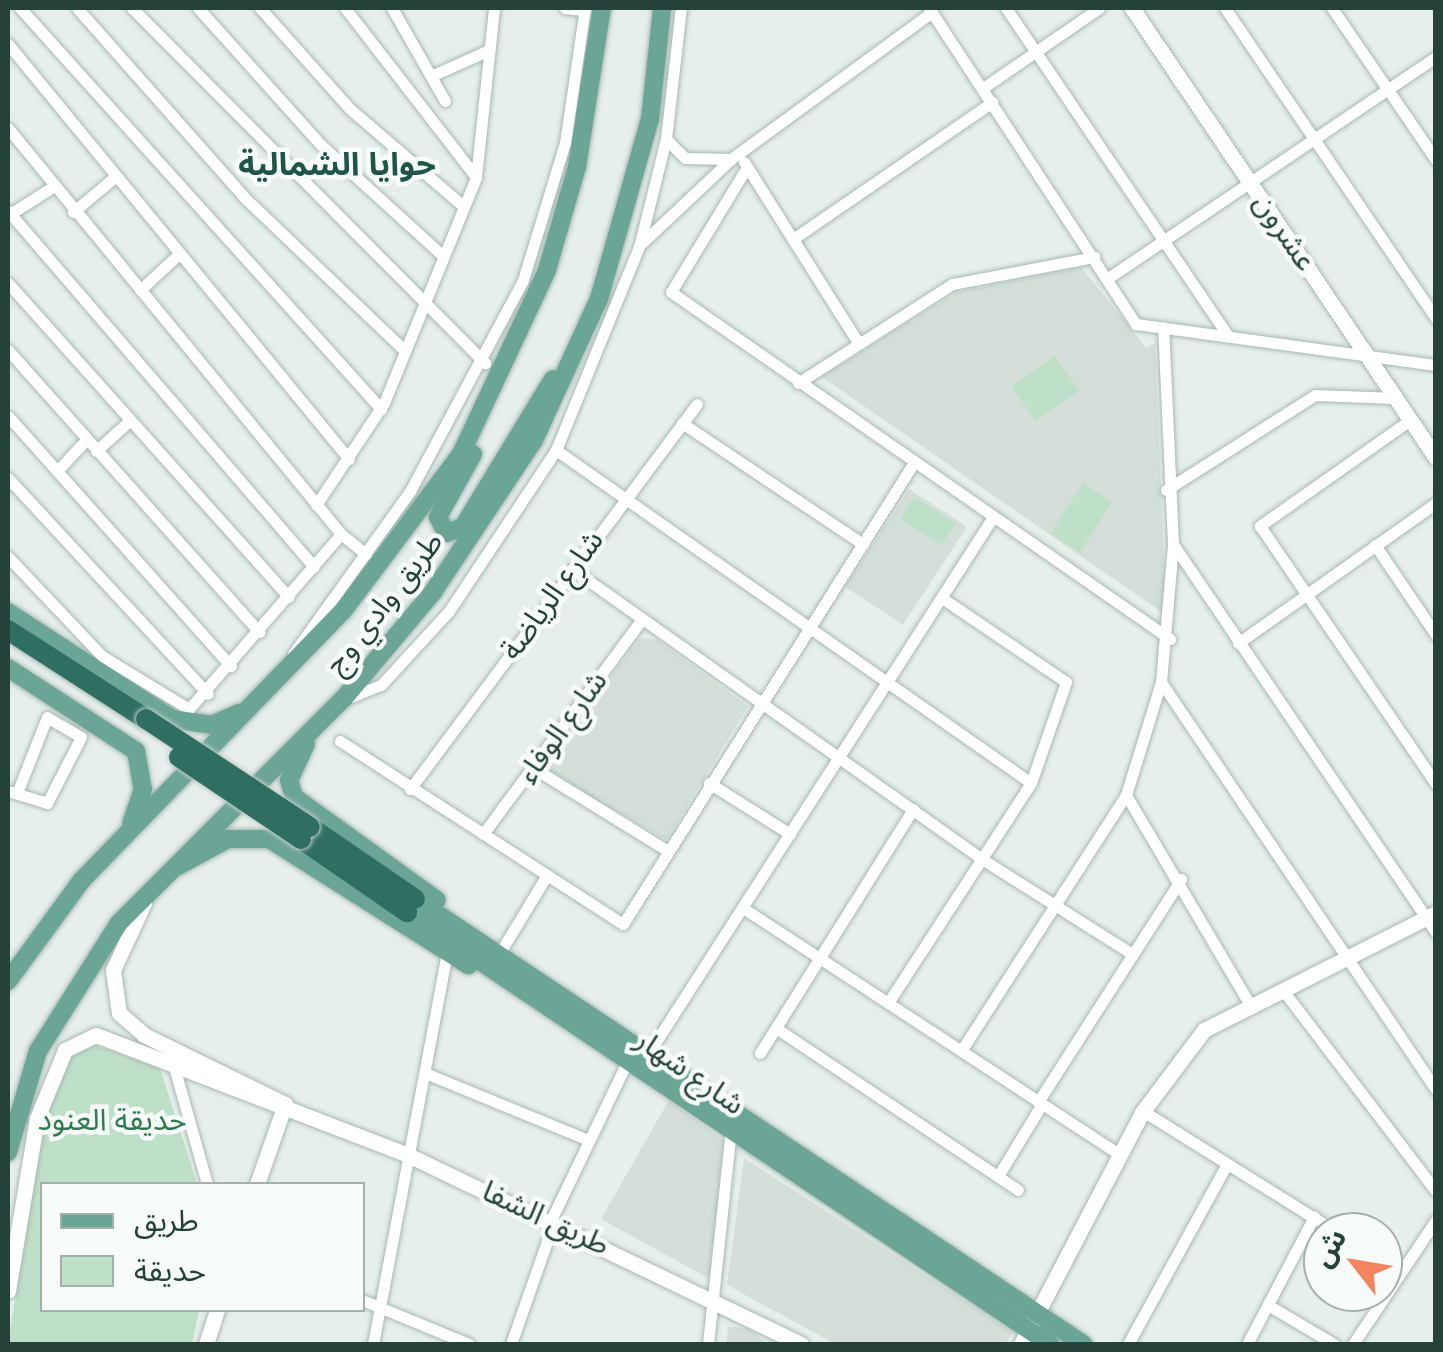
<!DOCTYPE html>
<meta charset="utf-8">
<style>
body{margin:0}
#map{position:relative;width:1443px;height:1352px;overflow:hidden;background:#e6efeb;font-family:Montserrat,"Noto Sans Arabic",sans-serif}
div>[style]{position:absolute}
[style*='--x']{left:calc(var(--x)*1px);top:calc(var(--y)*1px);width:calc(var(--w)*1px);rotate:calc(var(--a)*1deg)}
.built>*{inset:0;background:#d4dfda;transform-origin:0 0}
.green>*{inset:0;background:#bfe0c8;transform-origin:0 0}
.roads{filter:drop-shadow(0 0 2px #a8b8b2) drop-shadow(0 0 2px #a8b8b2)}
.street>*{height:11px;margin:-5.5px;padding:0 5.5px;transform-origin:5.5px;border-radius:5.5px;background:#fff}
.secondary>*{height:15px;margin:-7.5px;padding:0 7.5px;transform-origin:7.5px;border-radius:7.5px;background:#fff}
.primary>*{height:18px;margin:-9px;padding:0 9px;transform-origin:9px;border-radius:9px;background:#6aa596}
.highway>*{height:20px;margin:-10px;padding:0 10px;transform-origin:10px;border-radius:10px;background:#2f6f62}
.bridges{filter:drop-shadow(0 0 2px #c2cac8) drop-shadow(0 0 2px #c2cac8)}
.highway-bridge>*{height:20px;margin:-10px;padding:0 10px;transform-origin:10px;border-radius:10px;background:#2f6f62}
span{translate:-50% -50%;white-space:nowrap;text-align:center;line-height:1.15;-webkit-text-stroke:9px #f7fbf9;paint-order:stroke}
.street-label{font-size:30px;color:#24423a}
.park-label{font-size:30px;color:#2d7a4b}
.neighbourhood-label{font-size:32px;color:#1f5548;font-weight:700}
.frame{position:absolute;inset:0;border:10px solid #24423a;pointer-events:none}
.legend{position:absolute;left:40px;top:1182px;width:325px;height:130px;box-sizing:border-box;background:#f7fbf9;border:2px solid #a3b1ad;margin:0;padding:12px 18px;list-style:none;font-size:30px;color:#24423a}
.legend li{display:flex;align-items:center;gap:20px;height:50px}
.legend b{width:50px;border:2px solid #a3b1ad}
.north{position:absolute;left:1303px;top:1212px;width:100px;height:100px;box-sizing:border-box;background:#f7fbf9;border:2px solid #a3b1ad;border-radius:50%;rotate:301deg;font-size:28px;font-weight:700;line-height:40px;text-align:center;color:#24423a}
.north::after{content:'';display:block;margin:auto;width:35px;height:45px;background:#f4845f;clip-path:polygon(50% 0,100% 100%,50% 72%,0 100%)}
</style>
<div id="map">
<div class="built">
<div style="clip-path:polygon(1081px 267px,1146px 348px,1155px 343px,1166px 615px,822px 377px,956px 292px)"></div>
<div style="left:909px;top:489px;width:69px;height:117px;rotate:33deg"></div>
<div style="clip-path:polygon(640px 638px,656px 639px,748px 706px,667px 840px,542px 768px)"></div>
<div style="clip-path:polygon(669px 1100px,724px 1141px,710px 1279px,601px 1219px)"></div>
<div style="clip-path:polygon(744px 1158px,1013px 1332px,1005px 1344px,835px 1344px,727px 1285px)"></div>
<div style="clip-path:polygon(728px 1327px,749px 1328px,767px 1344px,726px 1344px)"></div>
</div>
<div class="green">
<div style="left:1055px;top:356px;width:42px;height:53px;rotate:55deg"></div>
<div style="left:1083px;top:483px;width:35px;height:60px;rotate:33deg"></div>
<div style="left:914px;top:497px;width:49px;height:26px;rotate:32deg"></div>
<div style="clip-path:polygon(92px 1044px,160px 1068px,197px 1184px,42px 1184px,42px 1310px,199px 1310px,192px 1344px,8px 1344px,43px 1123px,71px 1051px)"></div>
</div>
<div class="roads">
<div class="street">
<div style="--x:20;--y:8;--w:540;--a:48"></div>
<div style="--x:77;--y:8;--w:256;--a:48.5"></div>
<div style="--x:247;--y:200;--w:219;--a:43.7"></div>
<div style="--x:132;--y:8;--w:501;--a:45.16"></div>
<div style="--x:198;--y:8;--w:183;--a:48.1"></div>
<div style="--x:320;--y:144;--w:166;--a:42.3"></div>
<div style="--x:260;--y:8;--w:135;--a:48.3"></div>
<div style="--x:350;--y:109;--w:149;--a:40.6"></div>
<div style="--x:345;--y:8;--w:214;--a:52.2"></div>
<div style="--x:392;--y:8;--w:107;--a:60.3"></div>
<div style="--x:565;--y:8;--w:20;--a:6"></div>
<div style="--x:929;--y:8;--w:378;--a:56.8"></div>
<div style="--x:1136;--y:324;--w:303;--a:7.8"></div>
<div style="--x:1006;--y:8;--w:394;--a:55.9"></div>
<div style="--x:1225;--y:8;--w:376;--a:55.8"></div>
<div style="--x:1332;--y:8;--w:184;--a:55.6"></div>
<div style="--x:8;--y:44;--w:537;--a:50.59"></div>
<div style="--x:431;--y:76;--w:64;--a:-24.1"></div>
<div style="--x:983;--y:88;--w:141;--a:-34.6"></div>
<div style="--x:8;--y:128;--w:525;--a:50.64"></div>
<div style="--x:341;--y:534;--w:232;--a:131"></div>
<div style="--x:189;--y:709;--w:102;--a:-148.7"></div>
<div style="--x:102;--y:656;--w:137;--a:-133.5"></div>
<div style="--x:666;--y:139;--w:27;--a:45"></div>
<div style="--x:685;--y:158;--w:46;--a:1.2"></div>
<div style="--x:744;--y:162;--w:212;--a:57.7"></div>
<div style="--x:747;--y:167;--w:146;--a:121.3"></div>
<div style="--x:671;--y:292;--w:608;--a:34.81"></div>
<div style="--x:8;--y:211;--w:469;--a:49.3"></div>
<div style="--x:73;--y:212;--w:56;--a:-39.9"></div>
<div style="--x:10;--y:214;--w:49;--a:-32.4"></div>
<div style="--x:793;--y:239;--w:242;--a:-34.5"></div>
<div style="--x:643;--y:242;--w:121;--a:-43.3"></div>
<div style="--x:731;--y:159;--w:249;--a:-36.2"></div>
<div style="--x:1108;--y:278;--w:396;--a:-34"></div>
<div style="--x:8;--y:283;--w:421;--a:48.2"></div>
<div style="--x:140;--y:290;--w:54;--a:-42.8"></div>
<div style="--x:8;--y:350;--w:378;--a:48.3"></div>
<div style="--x:798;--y:383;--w:183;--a:-32.7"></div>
<div style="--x:952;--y:284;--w:145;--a:-10.8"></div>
<div style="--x:8;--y:416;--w:335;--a:48.3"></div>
<div style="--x:1410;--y:420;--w:184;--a:144.8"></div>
<div style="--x:1260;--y:526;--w:312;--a:55.7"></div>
<div style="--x:682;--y:423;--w:218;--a:33.8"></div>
<div style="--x:556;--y:450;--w:580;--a:35.03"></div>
<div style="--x:96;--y:451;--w:43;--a:-42.2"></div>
<div style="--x:57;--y:471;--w:42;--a:-46.9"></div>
<div style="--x:8;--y:478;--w:294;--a:47.2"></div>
<div style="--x:1166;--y:490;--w:177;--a:-32.5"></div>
<div style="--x:1315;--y:395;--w:81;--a:2.1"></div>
<div style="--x:316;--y:505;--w:123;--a:-56.3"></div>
<div style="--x:384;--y:403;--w:244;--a:-67.8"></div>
<div style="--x:476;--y:177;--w:170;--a:-83.9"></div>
<div style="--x:341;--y:534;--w:32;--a:39"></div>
<div style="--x:1173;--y:544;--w:470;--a:55.9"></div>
<div style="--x:1375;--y:545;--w:109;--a:55.9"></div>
<div style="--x:572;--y:569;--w:502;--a:35.27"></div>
<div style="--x:982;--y:859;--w:178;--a:32.3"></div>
<div style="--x:1238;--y:643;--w:242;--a:-35.3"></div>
<div style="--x:293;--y:654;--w:201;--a:-54.3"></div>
<div style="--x:410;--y:491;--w:239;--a:-61.8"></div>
<div style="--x:523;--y:280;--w:143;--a:-73"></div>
<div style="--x:565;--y:143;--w:136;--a:-81.6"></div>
<div style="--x:1161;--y:682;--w:492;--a:56"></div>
<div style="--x:346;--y:699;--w:38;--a:-22"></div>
<div style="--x:381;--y:685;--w:100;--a:-47.4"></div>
<div style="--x:449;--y:611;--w:193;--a:-56.4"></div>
<div style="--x:556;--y:450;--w:219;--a:-67.8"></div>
<div style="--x:639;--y:247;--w:111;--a:-76"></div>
<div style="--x:666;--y:139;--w:132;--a:-83.5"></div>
<div style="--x:340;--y:741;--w:337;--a:32.9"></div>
<div style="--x:623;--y:924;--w:544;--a:-57.77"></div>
<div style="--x:532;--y:767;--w:160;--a:31.7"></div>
<div style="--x:709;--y:783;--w:96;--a:32.2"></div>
<div style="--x:410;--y:789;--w:480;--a:-53.3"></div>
<div style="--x:8;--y:791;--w:41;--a:17.1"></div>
<div style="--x:47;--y:803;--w:74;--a:-62.7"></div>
<div style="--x:81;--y:737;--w:39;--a:-150"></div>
<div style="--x:47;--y:717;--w:82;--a:111.5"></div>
<div style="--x:1126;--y:795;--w:247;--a:59.4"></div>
<div style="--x:483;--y:834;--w:267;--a:-53.5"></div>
<div style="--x:743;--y:908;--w:448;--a:33.2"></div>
<div style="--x:499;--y:954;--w:92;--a:-58.7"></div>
<div style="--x:1285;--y:993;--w:249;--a:52.7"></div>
<div style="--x:888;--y:1003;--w:262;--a:-57"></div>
<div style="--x:1031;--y:783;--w:107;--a:-70.9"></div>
<div style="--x:1066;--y:682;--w:150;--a:-145.9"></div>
<div style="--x:776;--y:1028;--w:291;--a:33.8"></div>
<div style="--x:650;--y:1051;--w:631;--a:-57.29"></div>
<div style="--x:961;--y:1051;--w:305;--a:-57.2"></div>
<div style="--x:1126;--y:795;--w:118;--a:-72.8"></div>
<div style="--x:1161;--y:682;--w:139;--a:-85"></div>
<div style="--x:1173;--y:544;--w:217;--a:-92.6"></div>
<div style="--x:760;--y:1053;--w:288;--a:-57.9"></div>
<div style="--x:173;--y:1063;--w:126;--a:74.3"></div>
<div style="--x:425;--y:1073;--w:176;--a:22.3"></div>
<div style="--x:1038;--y:1102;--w:265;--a:-57.3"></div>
<div style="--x:1143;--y:1111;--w:229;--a:32"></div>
<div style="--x:998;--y:1176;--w:84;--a:-58.6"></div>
<div style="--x:551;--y:1220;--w:173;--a:-64.3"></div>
<div style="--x:1383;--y:1260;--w:19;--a:32"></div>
<div style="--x:362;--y:1300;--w:116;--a:22.4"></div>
<div style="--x:1268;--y:1305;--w:77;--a:30.6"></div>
<div style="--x:373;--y:1344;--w:397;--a:-79.3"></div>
<div style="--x:511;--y:1344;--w:130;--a:-70.7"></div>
<div style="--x:708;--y:1344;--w:208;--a:-83.9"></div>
<div style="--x:1128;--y:1344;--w:205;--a:-61.2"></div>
<div style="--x:1247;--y:1344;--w:144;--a:-62.2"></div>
<div style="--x:1353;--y:1344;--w:149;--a:-56.2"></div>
</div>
<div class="secondary">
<div style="--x:1132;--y:8;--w:543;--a:55.96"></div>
<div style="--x:144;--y:903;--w:74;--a:114.8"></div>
<div style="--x:113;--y:970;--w:43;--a:82.1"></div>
<div style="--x:119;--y:1013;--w:33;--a:41"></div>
<div style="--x:144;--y:1035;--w:157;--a:26.1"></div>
<div style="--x:257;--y:1184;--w:85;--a:-70.7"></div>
<div style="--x:8;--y:1291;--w:175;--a:-80.5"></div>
<div style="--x:37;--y:1118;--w:74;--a:-67.6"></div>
<div style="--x:65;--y:1050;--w:34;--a:-26"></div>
<div style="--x:96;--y:1035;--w:334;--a:21"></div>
<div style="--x:408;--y:1155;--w:436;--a:25.7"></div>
<div style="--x:206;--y:1344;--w:36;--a:-72"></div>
<div style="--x:1021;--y:1344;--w:263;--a:-62.4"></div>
<div style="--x:1143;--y:1111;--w:101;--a:-53"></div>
<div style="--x:1204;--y:1030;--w:260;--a:-26.8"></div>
</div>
<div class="primary">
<div style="--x:473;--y:454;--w:72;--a:119.1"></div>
<div style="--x:438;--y:517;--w:18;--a:63"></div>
<div style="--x:446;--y:533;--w:18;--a:-19"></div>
<div style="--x:463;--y:527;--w:173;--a:-58.7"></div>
<div style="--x:8;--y:612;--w:196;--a:33.1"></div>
<div style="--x:172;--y:719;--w:40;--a:8.5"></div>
<div style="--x:212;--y:725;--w:30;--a:-24"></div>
<div style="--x:8;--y:668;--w:153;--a:33"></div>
<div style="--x:136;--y:751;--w:39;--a:80"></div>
<div style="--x:143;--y:789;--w:36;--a:109"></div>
<div style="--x:306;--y:744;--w:40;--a:115"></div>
<div style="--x:289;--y:780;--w:18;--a:74"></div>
<div style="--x:294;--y:797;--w:176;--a:35.8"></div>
<div style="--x:178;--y:866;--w:57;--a:-28.4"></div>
<div style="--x:228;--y:839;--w:41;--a:0"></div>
<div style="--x:269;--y:839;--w:236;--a:32.3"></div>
<div style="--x:415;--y:899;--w:803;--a:33.67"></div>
<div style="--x:407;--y:912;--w:775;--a:33.9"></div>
<div style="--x:8;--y:981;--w:125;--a:-53.8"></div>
<div style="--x:82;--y:880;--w:375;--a:-45.9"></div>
<div style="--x:343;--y:611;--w:196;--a:-53.1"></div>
<div style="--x:461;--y:454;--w:203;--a:-64.9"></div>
<div style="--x:547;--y:270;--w:107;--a:-73.8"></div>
<div style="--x:577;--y:167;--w:161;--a:-81.1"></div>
<div style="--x:8;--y:1152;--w:105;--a:-73.5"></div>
<div style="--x:38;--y:1051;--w:151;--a:-57.7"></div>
<div style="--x:119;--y:923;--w:320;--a:-45"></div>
<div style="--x:345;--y:697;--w:137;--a:-50"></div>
<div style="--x:433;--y:592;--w:182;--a:-56.4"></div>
<div style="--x:534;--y:440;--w:155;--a:-65.3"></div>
<div style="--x:599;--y:299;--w:187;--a:-74.2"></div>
<div style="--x:650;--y:119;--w:112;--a:-83.8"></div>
</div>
<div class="highway">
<div style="--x:8;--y:630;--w:164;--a:32.8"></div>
<div style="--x:310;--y:827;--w:127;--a:34.4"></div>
<div style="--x:301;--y:839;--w:129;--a:34.6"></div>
</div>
</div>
<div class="bridges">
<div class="highway-bridge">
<div style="--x:146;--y:719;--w:196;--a:33.4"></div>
<div style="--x:179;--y:757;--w:147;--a:33.9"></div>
</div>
</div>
<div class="street-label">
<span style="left:1285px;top:232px;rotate:56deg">عشرون</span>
<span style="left:552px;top:595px;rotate:-54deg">شارع الرياضة</span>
<span style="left:384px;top:603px;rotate:-52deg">طريق وادي وج</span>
<span style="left:562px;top:727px;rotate:-54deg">شارع الوفاء</span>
<span style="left:690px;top:1072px;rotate:35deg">شارع شهار</span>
<span style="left:546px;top:1218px;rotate:25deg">طريق الشفا</span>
</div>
<div class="park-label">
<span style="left:112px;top:1120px">حديقة العنود</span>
</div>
<div class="neighbourhood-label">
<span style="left:337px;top:164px">حوايا الشمالية</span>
</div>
<div class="frame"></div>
<ul class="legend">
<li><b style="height:12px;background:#6aa596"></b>طريق</li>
<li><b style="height:28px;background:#bfe0c8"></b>حديقة</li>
</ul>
<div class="north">ش</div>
</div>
